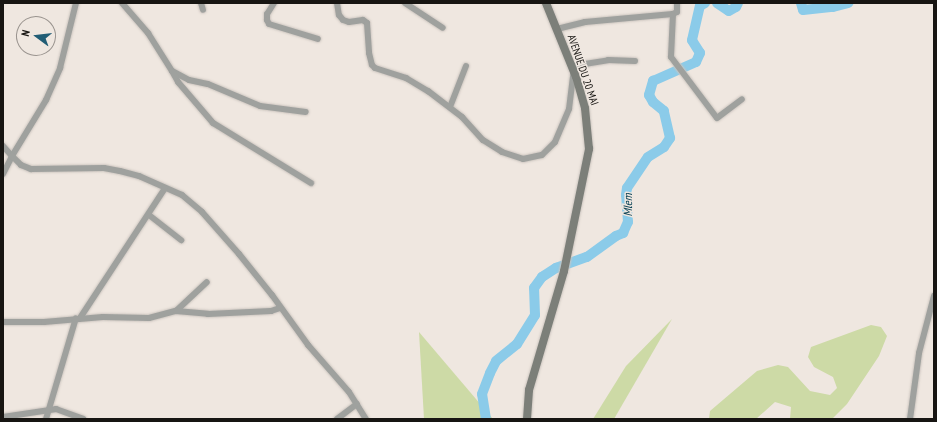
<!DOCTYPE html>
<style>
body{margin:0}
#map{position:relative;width:937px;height:422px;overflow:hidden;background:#efe7e0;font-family:"PT Sans Narrow",sans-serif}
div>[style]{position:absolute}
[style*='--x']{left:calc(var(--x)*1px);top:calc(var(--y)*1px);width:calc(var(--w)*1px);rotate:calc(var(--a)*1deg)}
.green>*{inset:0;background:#cddaa6}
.river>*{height:10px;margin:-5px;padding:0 5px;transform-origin:5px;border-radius:5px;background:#8bcbe9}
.roads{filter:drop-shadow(0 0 1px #ccc5bf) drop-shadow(0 0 1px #ccc5bf)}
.minor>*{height:6px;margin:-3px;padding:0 3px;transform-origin:3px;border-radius:3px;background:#9fa19e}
.secondary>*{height:8px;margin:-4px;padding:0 4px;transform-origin:4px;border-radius:4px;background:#7c7f79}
span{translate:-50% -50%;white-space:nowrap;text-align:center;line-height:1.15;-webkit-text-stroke:3px #efe7e0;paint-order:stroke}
.street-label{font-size:11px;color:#171512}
.water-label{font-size:12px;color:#053f53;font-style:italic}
.frame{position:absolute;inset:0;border:4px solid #171512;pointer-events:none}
.north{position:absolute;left:16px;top:16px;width:40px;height:40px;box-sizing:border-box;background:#efe7e0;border:1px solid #99938e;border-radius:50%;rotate:285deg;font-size:11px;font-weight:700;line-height:16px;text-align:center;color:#171512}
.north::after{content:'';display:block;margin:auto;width:14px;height:18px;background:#215d75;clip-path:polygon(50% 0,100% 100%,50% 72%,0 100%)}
</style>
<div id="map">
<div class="green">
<div style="clip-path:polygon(672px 319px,614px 419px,593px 419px,626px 366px)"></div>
<div style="clip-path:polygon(871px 325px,881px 327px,887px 336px,879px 356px,847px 404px,832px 419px,790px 419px,791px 407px,775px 402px,756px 419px,709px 419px,710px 411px,757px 371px,778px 365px,788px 367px,810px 391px,830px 395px,837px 388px,833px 377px,814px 367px,808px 357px,811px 347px)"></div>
<div style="clip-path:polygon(419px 332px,493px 419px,424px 419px)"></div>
</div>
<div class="river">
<div style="--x:717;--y:3;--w:14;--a:34"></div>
<div style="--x:729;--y:11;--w:8;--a:-30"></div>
<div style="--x:736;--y:7;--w:4;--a:-63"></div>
<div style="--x:801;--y:3;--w:7;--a:74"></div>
<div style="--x:803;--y:10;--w:30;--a:-6"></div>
<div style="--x:833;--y:7;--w:16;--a:-15"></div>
<div style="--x:486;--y:419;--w:25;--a:-99"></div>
<div style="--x:482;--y:394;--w:22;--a:-69"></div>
<div style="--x:490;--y:373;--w:13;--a:-63"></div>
<div style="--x:496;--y:361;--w:27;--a:-39"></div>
<div style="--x:517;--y:344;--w:34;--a:-58"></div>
<div style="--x:535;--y:315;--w:27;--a:-92"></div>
<div style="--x:534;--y:288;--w:14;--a:-54"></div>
<div style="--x:542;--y:277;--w:17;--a:-33"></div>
<div style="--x:556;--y:268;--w:33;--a:-20"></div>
<div style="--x:587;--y:257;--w:36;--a:-36"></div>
<div style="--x:616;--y:236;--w:8;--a:-23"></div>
<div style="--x:623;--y:233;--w:12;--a:-66"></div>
<div style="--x:628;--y:222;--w:27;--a:-94"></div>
<div style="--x:626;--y:195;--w:7;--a:-82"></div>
<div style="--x:627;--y:188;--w:37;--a:-56"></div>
<div style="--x:648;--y:157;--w:19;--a:-32"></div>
<div style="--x:664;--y:147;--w:11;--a:-56"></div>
<div style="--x:670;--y:138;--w:28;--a:-103"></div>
<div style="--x:664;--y:111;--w:14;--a:-141"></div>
<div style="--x:653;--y:102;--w:8;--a:-120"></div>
<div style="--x:649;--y:95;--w:15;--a:-74"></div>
<div style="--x:653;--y:81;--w:47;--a:-23.8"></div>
<div style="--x:696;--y:62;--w:10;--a:-66"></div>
<div style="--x:700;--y:53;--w:15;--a:-122"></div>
<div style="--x:692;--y:40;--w:35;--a:-77"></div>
<div style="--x:700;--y:6;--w:6;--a:-31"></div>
</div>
<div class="roads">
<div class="minor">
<div style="--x:122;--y:3;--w:40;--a:49"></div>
<div style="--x:148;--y:33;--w:45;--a:57.7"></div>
<div style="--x:172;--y:71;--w:19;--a:28"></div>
<div style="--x:189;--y:80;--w:19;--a:12"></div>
<div style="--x:208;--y:84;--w:56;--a:22.9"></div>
<div style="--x:260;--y:106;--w:46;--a:7.4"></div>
<div style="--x:201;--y:3;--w:7;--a:74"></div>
<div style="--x:274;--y:3;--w:13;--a:122"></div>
<div style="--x:267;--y:14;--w:6;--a:90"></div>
<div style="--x:267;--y:20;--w:4;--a:63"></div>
<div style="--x:269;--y:24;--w:51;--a:17"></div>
<div style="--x:337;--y:3;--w:12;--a:81"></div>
<div style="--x:339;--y:15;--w:6;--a:51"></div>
<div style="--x:343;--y:20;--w:6;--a:18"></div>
<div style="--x:349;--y:22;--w:14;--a:-8"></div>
<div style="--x:363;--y:20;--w:5;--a:37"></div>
<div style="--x:367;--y:23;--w:30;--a:86"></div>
<div style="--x:369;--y:53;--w:12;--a:76"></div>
<div style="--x:372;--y:65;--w:4;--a:45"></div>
<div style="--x:375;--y:68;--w:33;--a:18"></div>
<div style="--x:406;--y:78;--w:26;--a:31"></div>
<div style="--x:428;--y:91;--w:43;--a:37.4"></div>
<div style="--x:462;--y:117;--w:31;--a:48"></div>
<div style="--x:483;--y:140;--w:22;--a:32"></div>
<div style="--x:502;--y:152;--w:22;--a:18"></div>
<div style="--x:523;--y:159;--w:19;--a:-12"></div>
<div style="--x:542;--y:155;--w:18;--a:-45"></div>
<div style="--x:555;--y:142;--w:36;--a:-67"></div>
<div style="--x:569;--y:109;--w:39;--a:-83"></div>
<div style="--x:405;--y:3;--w:45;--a:33.3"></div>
<div style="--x:673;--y:14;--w:43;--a:92.7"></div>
<div style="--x:671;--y:57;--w:76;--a:53"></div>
<div style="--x:717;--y:118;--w:31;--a:-37"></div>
<div style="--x:557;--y:29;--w:29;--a:-14"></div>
<div style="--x:585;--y:22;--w:88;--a:-5.2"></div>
<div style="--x:673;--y:14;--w:4;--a:-27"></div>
<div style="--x:677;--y:12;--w:9;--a:-90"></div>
<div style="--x:572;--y:66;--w:36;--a:-9"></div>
<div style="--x:608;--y:60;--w:27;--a:2"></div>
<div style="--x:172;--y:71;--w:13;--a:61"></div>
<div style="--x:178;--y:82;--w:54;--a:49.5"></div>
<div style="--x:213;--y:123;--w:115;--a:31.5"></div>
<div style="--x:450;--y:107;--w:44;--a:-68.7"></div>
<div style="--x:3;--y:146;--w:13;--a:48"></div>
<div style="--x:12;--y:156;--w:66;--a:-58.7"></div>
<div style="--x:46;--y:100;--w:35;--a:-66"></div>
<div style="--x:60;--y:68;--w:67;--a:-76.2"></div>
<div style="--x:3;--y:174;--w:20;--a:-63"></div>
<div style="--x:12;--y:156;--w:13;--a:45"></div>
<div style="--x:21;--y:165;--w:11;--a:22"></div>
<div style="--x:31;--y:169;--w:73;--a:-0.8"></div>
<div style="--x:104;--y:168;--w:16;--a:11"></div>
<div style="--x:120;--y:171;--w:20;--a:15"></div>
<div style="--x:139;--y:176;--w:47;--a:23.8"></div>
<div style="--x:182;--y:195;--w:26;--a:40"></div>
<div style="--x:202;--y:212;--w:56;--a:48.6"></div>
<div style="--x:239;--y:254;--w:53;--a:51.2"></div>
<div style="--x:272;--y:295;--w:62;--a:54.2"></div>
<div style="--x:308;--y:345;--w:62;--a:48.9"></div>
<div style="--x:349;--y:392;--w:32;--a:58"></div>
<div style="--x:149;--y:215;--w:41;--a:38"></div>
<div style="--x:176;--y:311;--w:42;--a:-43.1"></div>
<div style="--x:80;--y:318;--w:155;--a:-56.8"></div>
<div style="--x:3;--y:322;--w:41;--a:0"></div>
<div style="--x:44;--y:322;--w:59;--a:-4.8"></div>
<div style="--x:103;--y:317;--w:46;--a:1.2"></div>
<div style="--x:149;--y:318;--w:28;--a:-15"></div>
<div style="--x:176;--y:311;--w:32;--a:5"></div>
<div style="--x:208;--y:314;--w:63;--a:-2.7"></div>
<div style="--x:271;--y:311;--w:9;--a:-18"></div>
<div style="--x:3;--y:417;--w:54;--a:-8.6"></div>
<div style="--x:56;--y:409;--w:29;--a:20"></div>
<div style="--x:46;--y:419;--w:105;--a:-73.5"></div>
<div style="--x:337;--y:419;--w:25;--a:-37"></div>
<div style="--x:910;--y:419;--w:67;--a:-82.2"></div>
<div style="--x:919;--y:353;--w:59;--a:-75.3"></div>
</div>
<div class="secondary">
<div style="--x:527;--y:419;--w:29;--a:-86"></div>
<div style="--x:529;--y:390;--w:124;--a:-73.6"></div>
<div style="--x:564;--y:271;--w:125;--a:-78.4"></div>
<div style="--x:589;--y:149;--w:41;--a:-95.6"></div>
<div style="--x:585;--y:108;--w:32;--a:-106"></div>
<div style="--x:576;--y:77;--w:80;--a:-112.1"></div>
</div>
</div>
<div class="street-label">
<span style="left:583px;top:70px;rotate:71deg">AVENUE DU 20 MAI</span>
</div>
<div class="water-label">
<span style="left:628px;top:205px;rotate:-90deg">Mlem</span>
</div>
<div class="frame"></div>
<div class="north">N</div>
</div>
